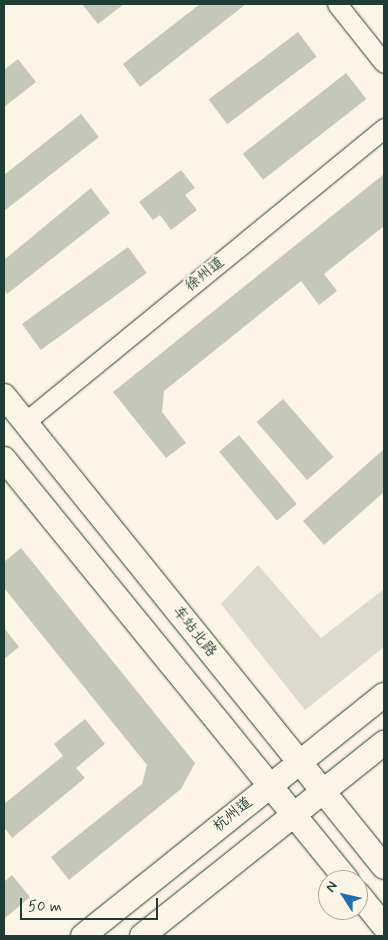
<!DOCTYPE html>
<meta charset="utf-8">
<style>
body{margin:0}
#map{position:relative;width:388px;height:940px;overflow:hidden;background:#fcf5e5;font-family:Mynerve,"LXGW WenKai TC",sans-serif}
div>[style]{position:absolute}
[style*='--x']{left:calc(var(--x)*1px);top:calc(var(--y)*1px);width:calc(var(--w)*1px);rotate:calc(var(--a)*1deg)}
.green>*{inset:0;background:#dcdacc}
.building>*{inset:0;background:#c5c7b9;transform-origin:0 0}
.roads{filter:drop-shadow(0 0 1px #1f3d34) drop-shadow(0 0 1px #1f3d34)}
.minor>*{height:19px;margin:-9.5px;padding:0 9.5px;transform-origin:9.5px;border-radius:9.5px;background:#fcf5e5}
.major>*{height:24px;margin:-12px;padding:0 12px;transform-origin:12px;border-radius:12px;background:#fcf5e5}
span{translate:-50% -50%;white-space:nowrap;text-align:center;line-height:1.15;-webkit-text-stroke:4.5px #fcf5e5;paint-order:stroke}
.street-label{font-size:15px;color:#1f3d34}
.frame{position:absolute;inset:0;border:5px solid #1f3d34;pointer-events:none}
.north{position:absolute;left:318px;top:870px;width:50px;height:50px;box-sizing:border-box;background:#fcf5e5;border:1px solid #a4ab9e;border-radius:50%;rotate:305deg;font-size:14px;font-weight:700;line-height:20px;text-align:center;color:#1f3d34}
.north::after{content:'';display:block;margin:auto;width:18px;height:22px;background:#1f6fb2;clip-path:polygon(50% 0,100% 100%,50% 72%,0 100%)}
.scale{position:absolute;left:20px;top:898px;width:138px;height:22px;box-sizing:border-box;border:2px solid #1f3d34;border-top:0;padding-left:6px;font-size:15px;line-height:18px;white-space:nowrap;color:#1f3d34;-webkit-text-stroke:4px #fcf5e5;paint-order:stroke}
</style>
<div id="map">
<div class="green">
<div style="clip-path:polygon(258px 565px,321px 638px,384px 589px,384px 647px,305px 710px,221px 604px)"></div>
</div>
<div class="building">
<div style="clip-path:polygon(82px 4px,124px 4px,98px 24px)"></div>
<div style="clip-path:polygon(200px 4px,246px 4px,140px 87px,123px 64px)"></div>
<div style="left:298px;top:32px;width:31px;height:112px;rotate:53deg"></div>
<div style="clip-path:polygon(18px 59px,36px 82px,4px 107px,4px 70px)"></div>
<div style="left:346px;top:73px;width:33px;height:131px;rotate:52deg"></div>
<div style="clip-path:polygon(81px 114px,99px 137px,4px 211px,4px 175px)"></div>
<div style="clip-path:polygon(181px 170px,195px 188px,185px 195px,197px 210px,171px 230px,160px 215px,153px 220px,139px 202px)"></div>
<div style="clip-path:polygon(384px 174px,384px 226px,324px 274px,337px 291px,319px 305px,301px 281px,164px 391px,162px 412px,186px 443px,166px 458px,113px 392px)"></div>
<div style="clip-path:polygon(91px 188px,110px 213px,7px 294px,4px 289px,4px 260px)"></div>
<div style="left:128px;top:247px;width:32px;height:131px;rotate:54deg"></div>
<div style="left:283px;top:399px;width:77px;height:35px;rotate:49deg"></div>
<div style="left:239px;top:435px;width:90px;height:26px;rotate:50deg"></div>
<div style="clip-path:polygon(384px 449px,384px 492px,324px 545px,303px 521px)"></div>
<div style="clip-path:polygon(21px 548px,195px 763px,181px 789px,69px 880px,51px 857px,142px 784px,147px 765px,4px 588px,4px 562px)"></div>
<div style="clip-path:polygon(4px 628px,19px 647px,4px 659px)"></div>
<div style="clip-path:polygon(85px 719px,105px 744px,76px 768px,85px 778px,12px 838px,4px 827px,4px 804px,63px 756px,54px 744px)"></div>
<div style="clip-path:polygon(12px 875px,30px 897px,4px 919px,4px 882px)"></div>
</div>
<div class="roads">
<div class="minor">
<div style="--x:337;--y:4;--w:75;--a:51.5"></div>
<div style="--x:25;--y:422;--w:464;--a:-39.3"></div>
</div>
<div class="major">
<div style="--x:4;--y:396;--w:605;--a:51.1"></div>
<div style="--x:4;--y:459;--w:543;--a:50.83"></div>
<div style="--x:358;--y:894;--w:41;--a:50.9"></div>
<div style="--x:83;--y:936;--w:386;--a:-38.7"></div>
<div style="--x:142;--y:936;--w:310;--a:-38.6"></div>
</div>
</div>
<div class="street-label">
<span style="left:205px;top:275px;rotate:-39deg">徐州道</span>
<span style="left:194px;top:632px;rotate:51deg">车站北路</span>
<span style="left:233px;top:815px;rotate:-39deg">杭州道</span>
</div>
<div class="frame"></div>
<div class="north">N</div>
<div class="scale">50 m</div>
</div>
